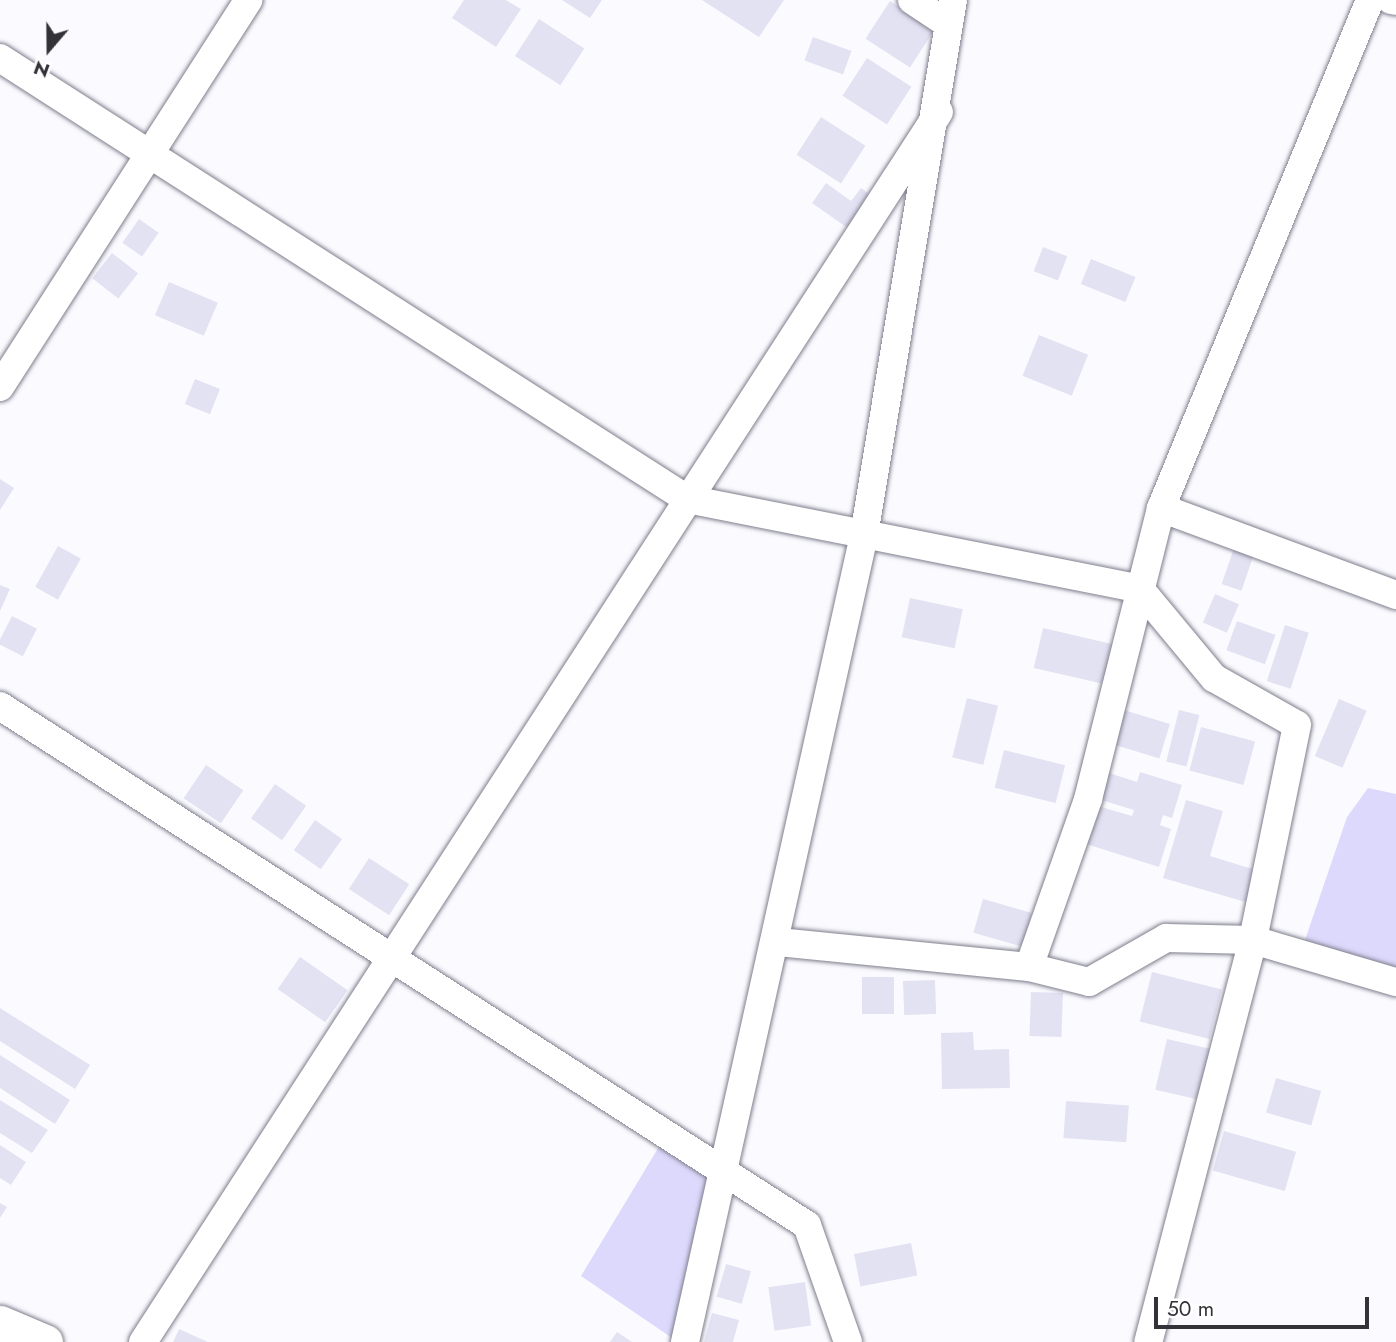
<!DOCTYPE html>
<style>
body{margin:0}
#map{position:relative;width:1396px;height:1342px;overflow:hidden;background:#fbfbff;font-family:Jost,sans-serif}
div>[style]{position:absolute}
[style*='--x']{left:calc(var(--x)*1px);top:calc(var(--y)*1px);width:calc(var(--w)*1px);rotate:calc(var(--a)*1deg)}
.green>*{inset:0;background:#dcd9fc}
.building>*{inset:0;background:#e3e2f3;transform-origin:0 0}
.roads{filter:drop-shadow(0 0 2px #7f7e8d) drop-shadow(0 0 2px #7f7e8d)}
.minor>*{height:28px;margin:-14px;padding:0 14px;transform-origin:14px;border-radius:14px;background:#fff}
.tertiary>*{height:35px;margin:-17.5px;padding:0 17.5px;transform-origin:17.5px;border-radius:17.5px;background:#fff}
span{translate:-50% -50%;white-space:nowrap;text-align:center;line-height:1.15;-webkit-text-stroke:7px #fff;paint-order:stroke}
.north{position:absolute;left:14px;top:14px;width:70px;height:70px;-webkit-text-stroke:5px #fff;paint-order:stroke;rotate:200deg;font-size:19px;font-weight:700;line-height:28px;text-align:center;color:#333238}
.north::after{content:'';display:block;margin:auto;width:24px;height:32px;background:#333238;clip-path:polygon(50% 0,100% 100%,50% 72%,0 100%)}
.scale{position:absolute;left:1154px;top:1297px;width:215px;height:32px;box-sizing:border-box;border:4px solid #333238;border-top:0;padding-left:9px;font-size:21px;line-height:24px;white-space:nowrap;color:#333238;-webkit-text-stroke:5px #fff;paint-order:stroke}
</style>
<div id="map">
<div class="green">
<div style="clip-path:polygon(1368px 788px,1396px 794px,1396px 969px,1305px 940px,1347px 817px)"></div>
<div style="clip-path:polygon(660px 1145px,723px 1185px,678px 1342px,581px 1276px)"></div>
</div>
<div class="building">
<div style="clip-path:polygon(464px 0,506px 0,521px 9px,496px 47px,452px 18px)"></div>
<div style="clip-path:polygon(562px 0,602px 0,590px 18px)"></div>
<div style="clip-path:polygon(702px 0,784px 0,759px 37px)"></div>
<div style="left:890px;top:1px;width:53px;height:45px;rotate:33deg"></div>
<div style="left:539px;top:19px;width:54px;height:44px;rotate:33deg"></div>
<div style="left:813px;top:37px;width:41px;height:25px;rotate:20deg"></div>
<div style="left:867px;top:58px;width:53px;height:45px;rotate:33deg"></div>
<div style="left:821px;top:117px;width:53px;height:45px;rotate:33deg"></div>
<div style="clip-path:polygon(826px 183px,851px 201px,861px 188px,872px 196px,849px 229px,812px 203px)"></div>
<div style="left:139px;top:219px;width:24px;height:29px;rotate:35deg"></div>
<div style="left:1043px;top:247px;width:26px;height:26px;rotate:21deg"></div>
<div style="left:112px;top:253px;width:33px;height:32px;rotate:38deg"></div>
<div style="left:1091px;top:259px;width:48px;height:27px;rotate:22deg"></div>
<div style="left:169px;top:282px;width:53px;height:36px;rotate:23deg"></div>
<div style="left:1039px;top:335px;width:53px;height:44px;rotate:22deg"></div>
<div style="left:195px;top:379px;width:27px;height:27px;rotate:22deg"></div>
<div style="clip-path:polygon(0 479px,14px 488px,0 510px)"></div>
<div style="left:58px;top:546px;width:26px;height:47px;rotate:29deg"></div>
<div style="left:1234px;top:548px;width:21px;height:38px;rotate:19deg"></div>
<div style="clip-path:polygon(0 585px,10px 589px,0 611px)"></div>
<div style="left:1215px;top:594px;width:26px;height:31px;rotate:23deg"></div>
<div style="left:910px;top:598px;width:54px;height:40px;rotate:12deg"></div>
<div style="left:12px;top:616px;width:28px;height:31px;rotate:27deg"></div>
<div style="left:1237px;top:621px;width:41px;height:31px;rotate:20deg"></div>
<div style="left:1285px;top:625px;width:25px;height:59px;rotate:18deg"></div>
<div style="left:1043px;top:628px;width:73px;height:41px;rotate:13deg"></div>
<div style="left:967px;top:698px;width:32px;height:61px;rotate:14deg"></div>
<div style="left:1339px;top:699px;width:30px;height:62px;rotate:23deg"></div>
<div style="left:1124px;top:710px;width:48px;height:36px;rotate:17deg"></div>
<div style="left:1179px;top:710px;width:21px;height:53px;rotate:14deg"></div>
<div style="left:1201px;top:727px;width:56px;height:45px;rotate:15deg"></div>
<div style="left:1004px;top:750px;width:63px;height:39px;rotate:14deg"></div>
<div style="left:206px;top:765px;width:45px;height:40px;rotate:34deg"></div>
<div style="clip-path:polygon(1106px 772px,1137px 782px,1140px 772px,1182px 785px,1172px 818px,1163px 815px,1160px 825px,1171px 829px,1159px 867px,1083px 843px,1094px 805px,1132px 816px,1134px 810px,1098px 799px)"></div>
<div style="left:275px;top:784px;width:38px;height:42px;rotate:35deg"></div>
<div style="clip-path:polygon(1186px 800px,1223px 811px,1210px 856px,1259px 871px,1249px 903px,1163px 878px)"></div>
<div style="left:315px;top:820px;width:33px;height:37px;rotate:35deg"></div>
<div style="left:369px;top:858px;width:48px;height:37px;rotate:33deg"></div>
<div style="left:983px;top:899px;width:51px;height:35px;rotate:16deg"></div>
<div style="left:300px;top:957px;width:58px;height:39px;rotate:35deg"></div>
<div style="left:1152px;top:972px;width:72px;height:51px;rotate:14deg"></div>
<div style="left:862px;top:977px;width:32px;height:37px"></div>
<div style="left:935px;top:980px;width:34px;height:32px;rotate:88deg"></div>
<div style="left:1031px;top:992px;width:32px;height:44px;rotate:2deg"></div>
<div style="clip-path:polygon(0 1008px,90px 1065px,75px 1089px,0 1041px)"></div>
<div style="clip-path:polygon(973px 1032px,974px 1050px,1009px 1049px,1010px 1088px,942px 1089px,941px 1033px)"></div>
<div style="left:1167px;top:1039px;width:45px;height:52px;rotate:13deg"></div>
<div style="clip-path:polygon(0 1055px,70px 1100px,55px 1124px,0 1088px)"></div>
<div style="left:1276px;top:1078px;width:47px;height:36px;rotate:16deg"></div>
<div style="clip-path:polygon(0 1100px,48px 1130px,32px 1153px,0 1133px)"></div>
<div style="left:1066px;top:1101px;width:63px;height:37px;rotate:4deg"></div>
<div style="left:1224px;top:1131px;width:75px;height:41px;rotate:16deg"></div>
<div style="clip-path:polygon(0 1145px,26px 1162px,11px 1185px,0 1178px)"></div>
<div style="clip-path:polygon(0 1203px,7px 1207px,0 1218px)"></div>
<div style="left:911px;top:1243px;width:33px;height:58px;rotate:79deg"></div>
<div style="left:726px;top:1264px;width:26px;height:34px;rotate:16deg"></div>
<div style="left:805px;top:1282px;width:44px;height:37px;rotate:82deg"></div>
<div style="clip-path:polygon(712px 1313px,739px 1320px,733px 1342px,704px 1342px)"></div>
<div style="clip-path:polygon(179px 1329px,208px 1342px,173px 1342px)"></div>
<div style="clip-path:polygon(617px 1332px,632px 1342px,610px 1342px)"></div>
</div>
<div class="roads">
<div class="minor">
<div style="--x:912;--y:0;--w:43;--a:33.7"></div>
<div style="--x:1391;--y:0;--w:5;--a:11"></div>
<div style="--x:0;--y:58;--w:816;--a:32.7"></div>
<div style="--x:687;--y:499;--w:462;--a:11.2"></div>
<div style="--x:1140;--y:589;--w:116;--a:50.3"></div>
<div style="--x:1214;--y:678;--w:95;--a:29.5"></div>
<div style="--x:1297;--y:725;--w:219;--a:101.6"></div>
<div style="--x:1253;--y:940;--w:415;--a:104.6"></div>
<div style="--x:0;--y:387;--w:460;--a:-57.3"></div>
<div style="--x:1161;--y:508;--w:251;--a:20.3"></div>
<div style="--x:0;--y:706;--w:959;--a:32.75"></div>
<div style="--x:807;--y:1225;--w:124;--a:70.7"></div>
<div style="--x:778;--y:942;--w:252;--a:5.7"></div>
<div style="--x:1029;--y:967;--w:62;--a:14"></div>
<div style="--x:1089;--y:982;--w:89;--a:-29.7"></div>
<div style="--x:1166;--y:938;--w:87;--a:1.3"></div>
<div style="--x:1253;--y:940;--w:149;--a:16.4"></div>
<div style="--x:1029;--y:967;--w:178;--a:-70.6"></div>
<div style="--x:1088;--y:799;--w:300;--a:-75.9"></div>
<div style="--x:1161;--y:508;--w:549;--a:-67.64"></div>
<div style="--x:143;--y:1342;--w:1465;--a:-57.09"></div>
<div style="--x:685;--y:1342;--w:827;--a:-77.49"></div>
<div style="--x:864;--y:535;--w:542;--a:-80.56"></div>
</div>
<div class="tertiary">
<div style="--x:0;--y:1323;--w:49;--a:22.9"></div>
</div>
</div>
<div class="north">N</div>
<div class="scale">50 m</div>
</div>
